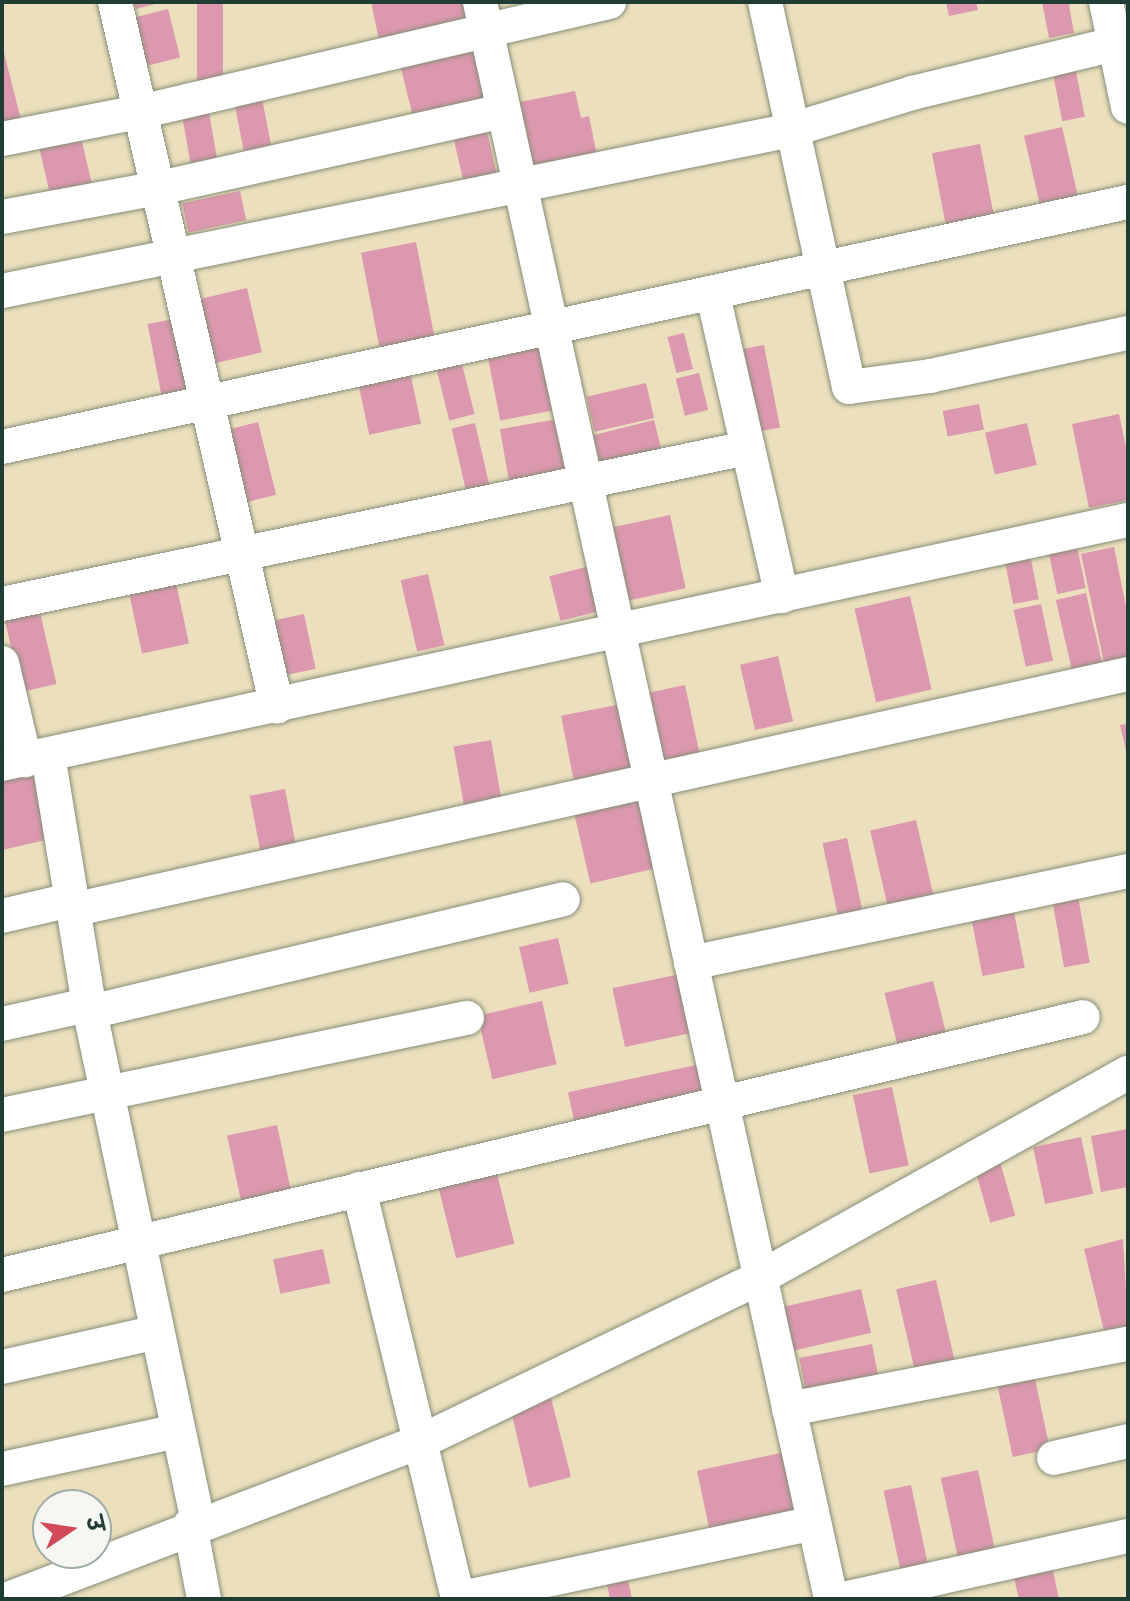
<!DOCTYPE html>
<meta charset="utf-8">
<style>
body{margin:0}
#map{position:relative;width:1130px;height:1601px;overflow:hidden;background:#ebdfbd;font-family:"Architects Daughter","Playpen Sans Deva",sans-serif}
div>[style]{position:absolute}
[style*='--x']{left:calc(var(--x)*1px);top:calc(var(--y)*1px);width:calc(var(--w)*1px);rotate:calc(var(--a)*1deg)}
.building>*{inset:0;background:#dc98ae;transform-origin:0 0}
.roads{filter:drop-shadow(0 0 2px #858e78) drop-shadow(0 0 2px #858e78)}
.minor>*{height:34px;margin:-17px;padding:0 17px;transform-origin:17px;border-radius:17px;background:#fff}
span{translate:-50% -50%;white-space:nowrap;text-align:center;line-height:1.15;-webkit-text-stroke:7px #f6f6f2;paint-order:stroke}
.frame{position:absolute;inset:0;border:4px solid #1f3d34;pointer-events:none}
.north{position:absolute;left:32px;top:1489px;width:80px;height:80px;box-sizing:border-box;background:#f6f6f2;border:2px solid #a0aca6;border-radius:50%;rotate:77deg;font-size:22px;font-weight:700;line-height:32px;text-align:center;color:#1f3d34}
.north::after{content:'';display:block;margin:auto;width:28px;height:36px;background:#d1495b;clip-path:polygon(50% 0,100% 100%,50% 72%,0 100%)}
</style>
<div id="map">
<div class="building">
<div style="clip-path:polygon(134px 2px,159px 2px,159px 3px,136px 9px)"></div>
<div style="left:197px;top:2px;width:26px;height:78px"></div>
<div style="clip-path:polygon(371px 2px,471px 2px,475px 18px,379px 40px)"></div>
<div style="clip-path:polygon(946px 2px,976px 2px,978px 10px,949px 16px)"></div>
<div style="clip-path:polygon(1042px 2px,1076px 2px,1069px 5px,1074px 33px,1049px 38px)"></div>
<div style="left:168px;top:9px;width:50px;height:34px;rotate:76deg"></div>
<div style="left:474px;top:43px;width:60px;height:77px;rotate:76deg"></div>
<div style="clip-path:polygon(2px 45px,21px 120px,2px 125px)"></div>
<div style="left:1073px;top:56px;width:62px;height:23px;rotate:79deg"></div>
<div style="left:260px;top:88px;width:67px;height:28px;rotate:79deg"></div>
<div style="clip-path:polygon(575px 91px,581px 118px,589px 116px,597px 156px,533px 168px,520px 102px)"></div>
<div style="left:208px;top:107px;width:57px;height:27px;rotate:80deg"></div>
<div style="left:484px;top:119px;width:64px;height:34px;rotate:77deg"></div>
<div style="left:1062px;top:127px;width:74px;height:39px;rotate:77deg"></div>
<div style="left:80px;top:133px;width:55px;height:43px;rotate:77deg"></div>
<div style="left:980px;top:144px;width:76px;height:49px;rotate:79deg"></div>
<div style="left:240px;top:191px;width:30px;height:59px;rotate:78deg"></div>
<div style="left:416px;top:242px;width:97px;height:56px;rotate:79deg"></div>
<div style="left:247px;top:288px;width:66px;height:54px;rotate:77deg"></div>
<div style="left:179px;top:318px;width:72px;height:32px;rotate:79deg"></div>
<div style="left:684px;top:333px;width:37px;height:17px;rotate:76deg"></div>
<div style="left:543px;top:342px;width:69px;height:57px;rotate:79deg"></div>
<div style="left:764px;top:345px;width:84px;height:24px;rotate:79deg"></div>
<div style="left:459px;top:352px;width:64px;height:26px;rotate:76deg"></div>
<div style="left:409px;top:367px;width:58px;height:53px;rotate:78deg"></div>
<div style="left:699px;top:373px;width:38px;height:24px;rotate:76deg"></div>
<div style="left:646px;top:383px;width:36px;height:61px;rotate:77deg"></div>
<div style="left:979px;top:404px;width:26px;height:37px;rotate:79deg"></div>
<div style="clip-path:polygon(1119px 414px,1128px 457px,1128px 500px,1089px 508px,1072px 424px)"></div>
<div style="left:558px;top:419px;width:58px;height:59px;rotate:80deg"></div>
<div style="left:654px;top:420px;width:32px;height:63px;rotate:76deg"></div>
<div style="left:258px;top:422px;width:75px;height:35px;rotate:76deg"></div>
<div style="left:475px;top:423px;width:64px;height:24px;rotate:77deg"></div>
<div style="left:1027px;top:423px;width:43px;height:43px;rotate:77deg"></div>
<div style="left:670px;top:515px;width:75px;height:62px;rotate:78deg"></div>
<div style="left:1076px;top:542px;width:47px;height:29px;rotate:78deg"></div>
<div style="clip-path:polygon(1114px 547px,1128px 617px,1128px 658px,1104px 663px,1081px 554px)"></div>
<div style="left:1030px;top:554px;width:46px;height:26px;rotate:79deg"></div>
<div style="left:594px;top:565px;width:46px;height:46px;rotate:76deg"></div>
<div style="left:428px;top:574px;width:73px;height:28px;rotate:77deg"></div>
<div style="left:175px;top:578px;width:67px;height:48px;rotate:78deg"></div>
<div style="left:1086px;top:593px;width:75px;height:31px;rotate:77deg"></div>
<div style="left:910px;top:596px;width:96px;height:57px;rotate:77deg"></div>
<div style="left:1041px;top:604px;width:58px;height:28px;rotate:78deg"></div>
<div style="left:39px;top:608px;width:78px;height:36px;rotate:77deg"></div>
<div style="left:304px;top:614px;width:56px;height:36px;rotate:78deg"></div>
<div style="left:778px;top:656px;width:67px;height:39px;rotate:77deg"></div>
<div style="left:685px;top:685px;width:75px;height:36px;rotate:78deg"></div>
<div style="left:622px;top:704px;width:69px;height:62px;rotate:79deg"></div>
<div style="clip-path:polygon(1128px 724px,1128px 754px,1127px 755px,1120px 725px)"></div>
<div style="left:491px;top:740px;width:63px;height:38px;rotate:80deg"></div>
<div style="clip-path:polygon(35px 773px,50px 839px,2px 850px,2px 780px)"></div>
<div style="left:285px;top:789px;width:60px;height:36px;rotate:79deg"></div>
<div style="left:640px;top:796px;width:74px;height:68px;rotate:77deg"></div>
<div style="left:916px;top:820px;width:85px;height:47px;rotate:77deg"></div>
<div style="left:847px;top:838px;width:78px;height:25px;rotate:78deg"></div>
<div style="left:1076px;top:885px;width:79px;height:26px;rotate:80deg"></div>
<div style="left:1011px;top:897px;width:72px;height:43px;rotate:79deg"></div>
<div style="left:558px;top:938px;width:47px;height:40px;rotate:77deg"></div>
<div style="left:680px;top:974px;width:60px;height:69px;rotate:78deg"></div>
<div style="left:933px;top:981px;width:67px;height:50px;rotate:76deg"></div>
<div style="left:542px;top:1001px;width:65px;height:66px;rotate:77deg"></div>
<div style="left:701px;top:1064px;width:34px;height:136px;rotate:78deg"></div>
<div style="left:892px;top:1087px;width:80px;height:40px;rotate:78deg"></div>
<div style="left:277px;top:1125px;width:73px;height:51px;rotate:78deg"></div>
<div style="clip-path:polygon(1128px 1129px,1128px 1187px,1101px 1192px,1091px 1136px)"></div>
<div style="left:1081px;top:1137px;width:58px;height:49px;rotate:78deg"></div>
<div style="left:998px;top:1155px;width:63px;height:26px;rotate:74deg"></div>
<div style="left:496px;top:1170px;width:76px;height:60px;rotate:76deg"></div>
<div style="clip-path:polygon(1123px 1239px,1128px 1326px,1104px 1331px,1084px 1249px)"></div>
<div style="left:323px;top:1249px;width:35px;height:51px;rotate:78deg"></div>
<div style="left:936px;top:1280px;width:85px;height:41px;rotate:77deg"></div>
<div style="left:861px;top:1289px;width:45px;height:80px;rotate:77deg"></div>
<div style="left:872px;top:1344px;width:37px;height:74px;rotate:79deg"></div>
<div style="left:1032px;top:1365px;width:86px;height:38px;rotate:78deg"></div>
<div style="clip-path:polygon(548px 1386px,571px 1477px,529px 1488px,510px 1406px)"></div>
<div style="left:785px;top:1452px;width:61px;height:90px;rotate:78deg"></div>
<div style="left:978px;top:1470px;width:84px;height:38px;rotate:78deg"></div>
<div style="left:911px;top:1485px;width:87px;height:28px;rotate:78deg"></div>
<div style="clip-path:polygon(625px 1565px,632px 1599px,610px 1599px,604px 1570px)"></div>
<div style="clip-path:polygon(1052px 1566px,1059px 1599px,1019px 1599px,1013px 1574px)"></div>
</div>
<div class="roads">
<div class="minor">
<div style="--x:115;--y:2;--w:723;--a:77.06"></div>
<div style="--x:480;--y:2;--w:1635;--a:77.6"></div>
<div style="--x:765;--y:2;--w:394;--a:77.7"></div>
<div style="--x:849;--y:387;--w:82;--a:-7.7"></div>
<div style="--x:930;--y:376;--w:203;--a:-12.3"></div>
<div style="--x:1106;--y:2;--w:107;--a:78.2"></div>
<div style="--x:2;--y:139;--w:145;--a:-11.2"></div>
<div style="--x:144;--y:111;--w:478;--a:-13.2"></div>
<div style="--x:2;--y:217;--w:160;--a:-10.5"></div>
<div style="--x:159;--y:188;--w:353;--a:-12.6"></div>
<div style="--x:2;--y:291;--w:805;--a:-11.53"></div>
<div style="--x:791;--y:130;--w:127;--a:-17"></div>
<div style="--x:912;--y:93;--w:209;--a:-13.6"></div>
<div style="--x:713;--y:295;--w:309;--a:77.1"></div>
<div style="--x:2;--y:447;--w:1152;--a:-12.28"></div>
<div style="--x:2;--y:604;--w:761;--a:-11.83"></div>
<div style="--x:2;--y:663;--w:100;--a:76.7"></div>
<div style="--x:48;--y:755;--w:260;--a:80.7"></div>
<div style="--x:90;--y:1012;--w:521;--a:78.04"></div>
<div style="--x:2;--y:764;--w:1152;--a:-12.23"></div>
<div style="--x:72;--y:910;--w:1082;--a:-12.6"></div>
<div style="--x:2;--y:916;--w:71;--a:-13.1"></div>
<div style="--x:691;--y:963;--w:447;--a:-11.9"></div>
<div style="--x:90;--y:1012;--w:486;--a:-13.4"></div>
<div style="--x:2;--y:1024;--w:88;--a:-12.5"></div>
<div style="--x:2;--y:1115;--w:475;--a:-11.8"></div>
<div style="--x:359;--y:1189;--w:422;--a:76.4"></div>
<div style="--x:2;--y:1275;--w:1111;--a:-13.42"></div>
<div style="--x:2;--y:1367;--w:159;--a:-12.7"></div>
<div style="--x:789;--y:1409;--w:345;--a:-10.9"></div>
<div style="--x:1054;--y:1458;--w:76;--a:-12.9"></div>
<div style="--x:2;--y:1469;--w:180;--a:-12.2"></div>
<div style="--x:190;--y:1525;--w:75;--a:79.3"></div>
<div style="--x:8;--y:1599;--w:443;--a:-20.9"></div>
<div style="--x:422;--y:1441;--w:377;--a:-25.8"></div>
<div style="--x:761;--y:1277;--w:420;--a:-29.1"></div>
<div style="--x:457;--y:1599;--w:365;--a:-12"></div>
<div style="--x:843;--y:1599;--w:292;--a:-12.5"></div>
</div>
</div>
<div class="frame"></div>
<div class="north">उ</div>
</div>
